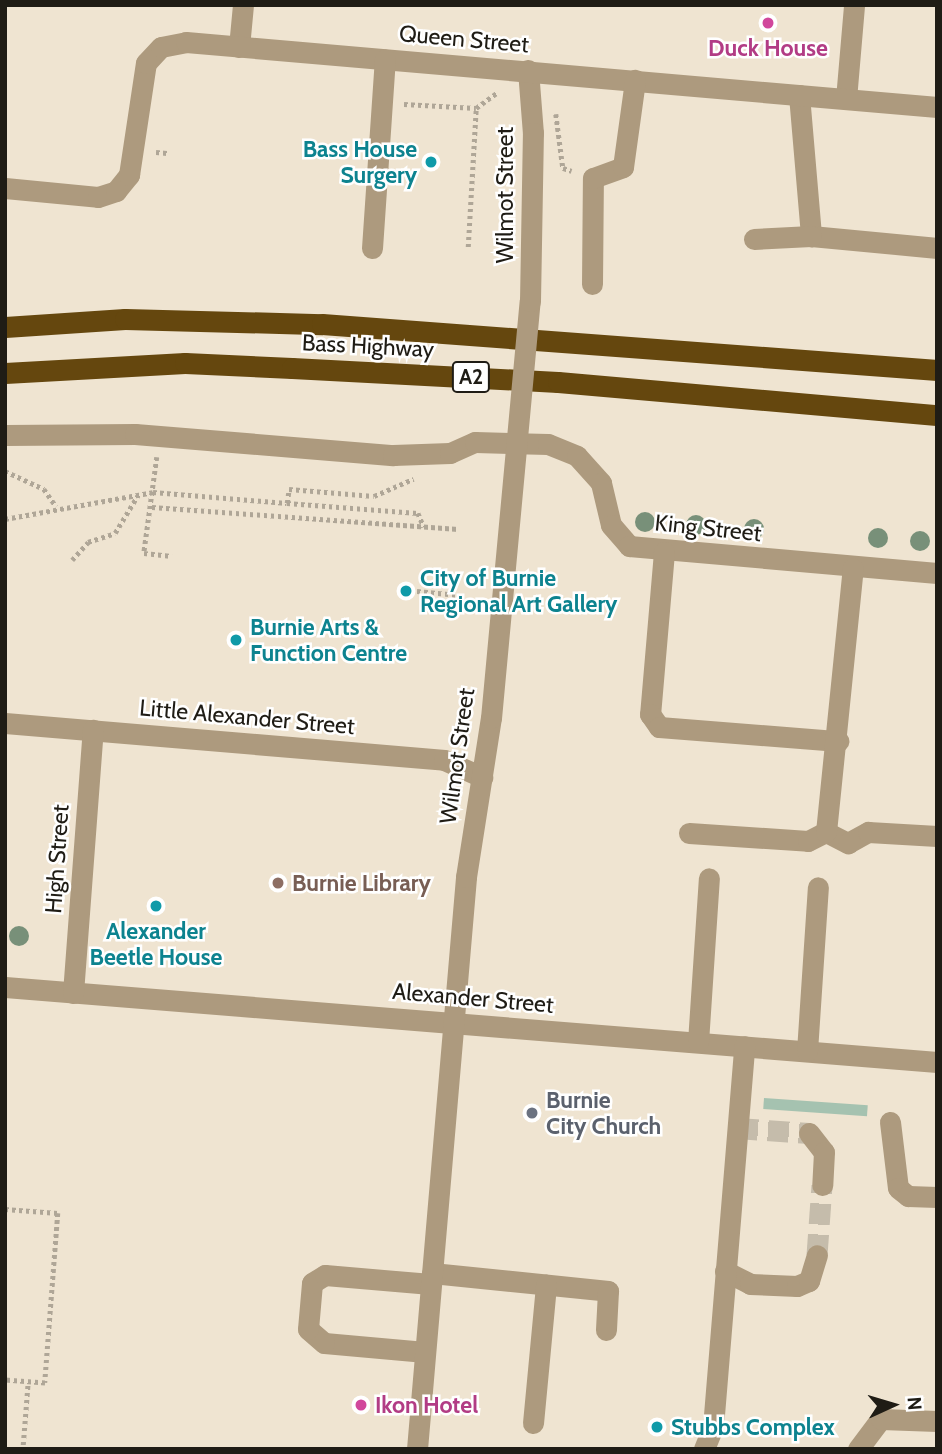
<!DOCTYPE html>
<style>
body{margin:0}
#map{position:relative;width:942px;height:1454px;overflow:hidden;background:#efe4d1;font-family:Cabin,sans-serif}
div>[style]{position:absolute}
[style*='--x']{left:calc(var(--x)*1px);top:calc(var(--y)*1px);width:calc(var(--w)*1px);rotate:calc(var(--a)*1deg)}
.green>*{inset:0;background:#a5c2b0;transform-origin:0 0}
.minor-tunnel>*{height:21px;margin-top:-10.5px;transform-origin:0;background:repeating-linear-gradient(90deg,#c5bcab 0 21px,transparent 0 31px)}
.path>*{height:4.5px;margin-top:-2.25px;transform-origin:0;background:repeating-linear-gradient(90deg,#afa697 0 3.5px,transparent 0 7px)}
.minor>*{height:21px;margin:-10.5px;padding:0 10.5px;transform-origin:10.5px;border-radius:10.5px;background:#ad9a7e}
.highway>*{height:21px;margin:-10.5px;padding:0 10.5px;transform-origin:10.5px;border-radius:10.5px;background:#65470e}
.minor-bridge>*{height:21px;margin:-10.5px;padding:0 10.5px;transform-origin:10.5px;border-radius:10.5px;background:#ad9a7e}
.trees>*{width:20px;height:20px;margin:-10px;border-radius:50%;background:#789079}
.dots>*{width:19px;height:19px;translate:-50% -50%;box-sizing:border-box;border:4px solid #fff;border-radius:50%}
span{translate:-50% -50%;white-space:nowrap;text-align:center;line-height:1.15;-webkit-text-stroke:5px #fff;paint-order:stroke}
.shield-label span{padding:2px 5px;background:#fff;border:2px solid;border-radius:5px;-webkit-text-stroke-width:0}
.shield-label{font-size:21px;color:#1f1c15;font-weight:700}
.street-label{font-size:23px;color:#1f1c15}
.hotel-label{font-size:23px;color:#b23c85;font-weight:700}
.left{translate:0 -50%;text-align:left}
.culture-label{font-size:23px;color:#0d838f;font-weight:700}
.right{translate:-100% -50%;text-align:right}
.education-label{font-size:23px;color:#785e54;font-weight:700}
.worship-label{font-size:23px;color:#5b616d;font-weight:700}
.frame{position:absolute;inset:0;border:7px solid #1f1c15;pointer-events:none}
.north{position:absolute;left:858px;top:1370px;width:70px;height:70px;-webkit-text-stroke:5px #fff;paint-order:stroke;rotate:86deg;font-size:19px;font-weight:700;line-height:28px;text-align:center;color:#1f1c15}
.north::after{content:'';display:block;margin:auto;width:24px;height:32px;background:#1f1c15;clip-path:polygon(50% 0,100% 100%,50% 72%,0 100%)}
</style>
<div id="map">
<div class="green">
<div style="left:764px;top:1098px;width:104px;height:11px;rotate:4deg"></div>
</div>
<div class="minor-tunnel">
<div style="--x:737;--y:1128;--w:72;--a:4"></div>
<div style="--x:817;--y:1255;--w:70;--a:-85.9"></div>
</div>
<div class="path">
<div style="--x:404;--y:104;--w:72;--a:3.2"></div>
<div style="--x:556;--y:114;--w:54;--a:82.6"></div>
<div style="--x:563;--y:168;--w:9;--a:18"></div>
<div style="--x:156;--y:152;--w:11;--a:5"></div>
<div style="--x:468;--y:247;--w:139;--a:-86.7"></div>
<div style="--x:476;--y:108;--w:27;--a:-36"></div>
<div style="--x:157;--y:457;--w:97;--a:97.7"></div>
<div style="--x:144;--y:553;--w:28;--a:6"></div>
<div style="--x:5;--y:471;--w:43;--a:24.8"></div>
<div style="--x:44;--y:489;--w:21;--a:55"></div>
<div style="--x:287;--y:503;--w:131;--a:4.4"></div>
<div style="--x:418;--y:513;--w:15;--a:67"></div>
<div style="--x:152;--y:507;--w:307;--a:4.1"></div>
<div style="--x:5;--y:519;--w:150;--a:-10.3"></div>
<div style="--x:153;--y:492;--w:134;--a:4.7"></div>
<div style="--x:287;--y:503;--w:14;--a:-82"></div>
<div style="--x:289;--y:489;--w:85;--a:4.7"></div>
<div style="--x:374;--y:496;--w:43;--a:-23.6"></div>
<div style="--x:72;--y:560;--w:24;--a:-48"></div>
<div style="--x:88;--y:542;--w:28;--a:-18"></div>
<div style="--x:115;--y:533;--w:44;--a:-58.8"></div>
<div style="--x:417;--y:591;--w:42;--a:5.4"></div>
<div style="--x:5;--y:1209;--w:53;--a:4.3"></div>
<div style="--x:58;--y:1213;--w:170;--a:94.4"></div>
<div style="--x:45;--y:1383;--w:40;--a:-175.7"></div>
<div style="--x:23;--y:1445;--w:63;--a:-85.5"></div>
</div>
<div class="minor">
<div style="--x:239;--y:47;--w:42;--a:-84.6"></div>
<div style="--x:528;--y:70;--w:63;--a:85.5"></div>
<div style="--x:799;--y:95;--w:142;--a:85.1"></div>
<div style="--x:811;--y:236;--w:127;--a:5.4"></div>
<div style="--x:846;--y:99;--w:94;--a:-85.1"></div>
<div style="--x:5;--y:188;--w:93;--a:5.5"></div>
<div style="--x:98;--y:197;--w:19;--a:-18"></div>
<div style="--x:116;--y:191;--w:21;--a:-51"></div>
<div style="--x:129;--y:175;--w:113;--a:-81.4"></div>
<div style="--x:146;--y:63;--w:22;--a:-47"></div>
<div style="--x:161;--y:47;--w:25;--a:-11"></div>
<div style="--x:186;--y:42;--w:754;--a:4.95"></div>
<div style="--x:754;--y:239;--w:57;--a:-3"></div>
<div style="--x:372;--y:248;--w:189;--a:-86.1"></div>
<div style="--x:592;--y:284;--w:106;--a:-89.5"></div>
<div style="--x:593;--y:178;--w:32;--a:-20"></div>
<div style="--x:623;--y:167;--w:88;--a:-82.1"></div>
<div style="--x:5;--y:435;--w:130;--a:-0.4"></div>
<div style="--x:135;--y:434;--w:259;--a:4.7"></div>
<div style="--x:393;--y:455;--w:57;--a:-2"></div>
<div style="--x:450;--y:453;--w:27;--a:-24"></div>
<div style="--x:475;--y:442;--w:73;--a:1.6"></div>
<div style="--x:548;--y:444;--w:31;--a:22"></div>
<div style="--x:577;--y:456;--w:36;--a:48"></div>
<div style="--x:601;--y:483;--w:43;--a:76.6"></div>
<div style="--x:611;--y:525;--w:28;--a:49"></div>
<div style="--x:629;--y:546;--w:309;--a:5"></div>
<div style="--x:664;--y:552;--w:163;--a:94.9"></div>
<div style="--x:650;--y:714;--w:16;--a:55"></div>
<div style="--x:659;--y:727;--w:180;--a:4.5"></div>
<div style="--x:5;--y:723;--w:441;--a:4.8"></div>
<div style="--x:444;--y:760;--w:42;--a:24.1"></div>
<div style="--x:826;--y:832;--w:25;--a:27"></div>
<div style="--x:848;--y:843;--w:23;--a:-29"></div>
<div style="--x:868;--y:832;--w:69;--a:3.3"></div>
<div style="--x:689;--y:833;--w:119;--a:3.8"></div>
<div style="--x:808;--y:841;--w:20;--a:-27"></div>
<div style="--x:826;--y:832;--w:265;--a:-84.2"></div>
<div style="--x:5;--y:987;--w:935;--a:4.6"></div>
<div style="--x:73;--y:993;--w:264;--a:-85.7"></div>
<div style="--x:698;--y:1042;--w:164;--a:-86.2"></div>
<div style="--x:807;--y:1051;--w:164;--a:-86.2"></div>
<div style="--x:890;--y:1122;--w:66;--a:83.1"></div>
<div style="--x:898;--y:1188;--w:13;--a:39"></div>
<div style="--x:908;--y:1196;--w:29;--a:2"></div>
<div style="--x:809;--y:1133;--w:24;--a:52"></div>
<div style="--x:824;--y:1152;--w:33;--a:93"></div>
<div style="--x:725;--y:1271;--w:28;--a:27"></div>
<div style="--x:750;--y:1284;--w:47;--a:2.4"></div>
<div style="--x:797;--y:1286;--w:13;--a:-23"></div>
<div style="--x:809;--y:1281;--w:27;--a:-73"></div>
<div style="--x:432;--y:1273;--w:177;--a:5.8"></div>
<div style="--x:608;--y:1291;--w:39;--a:93"></div>
<div style="--x:425;--y:1352;--w:101;--a:-174.9"></div>
<div style="--x:324;--y:1343;--w:21;--a:-139"></div>
<div style="--x:308;--y:1329;--w:46;--a:-85"></div>
<div style="--x:312;--y:1283;--w:15;--a:-32"></div>
<div style="--x:325;--y:1275;--w:106;--a:4.9"></div>
<div style="--x:533;--y:1423;--w:139;--a:-84.6"></div>
<div style="--x:417;--y:1449;--w:574;--a:-85.1"></div>
<div style="--x:466;--y:877;--w:161;--a:-81.1"></div>
<div style="--x:704;--y:1449;--w:24;--a:-68"></div>
<div style="--x:713;--y:1427;--w:382;--a:-85.3"></div>
<div style="--x:858;--y:1449;--w:38;--a:-53"></div>
<div style="--x:881;--y:1419;--w:56;--a:2"></div>
</div>
<div class="highway">
<div style="--x:5;--y:327;--w:120;--a:-3.8"></div>
<div style="--x:125;--y:319;--w:197;--a:1.5"></div>
<div style="--x:322;--y:324;--w:617;--a:4.28"></div>
<div style="--x:5;--y:373;--w:180;--a:-3.2"></div>
<div style="--x:185;--y:363;--w:107;--a:2.7"></div>
<div style="--x:292;--y:368;--w:266;--a:3"></div>
<div style="--x:558;--y:382;--w:380;--a:5"></div>
</div>
<div class="minor-bridge">
<div style="--x:491;--y:718;--w:419;--a:-84.7"></div>
<div style="--x:530;--y:301;--w:168;--a:-89"></div>
</div>
<div class="trees">
<div style="left:645px;top:522px"></div>
<div style="left:696px;top:525px"></div>
<div style="left:754px;top:529px"></div>
<div style="left:878px;top:538px"></div>
<div style="left:920px;top:541px"></div>
<div style="left:19px;top:936px"></div>
</div>
<div class="dots">
<div style="left:768px;top:23px;background:#d1479c"></div>
<div style="left:431px;top:162px;background:#0f9aa8"></div>
<div style="left:406px;top:591px;background:#0f9aa8"></div>
<div style="left:236px;top:640px;background:#0f9aa8"></div>
<div style="left:278px;top:883px;background:#8d6e63"></div>
<div style="left:156px;top:906px;background:#0f9aa8"></div>
<div style="left:532px;top:1113px;background:#6b7280"></div>
<div style="left:361px;top:1405px;background:#d1479c"></div>
<div style="left:657px;top:1427px;background:#0f9aa8"></div>
</div>
<div class="shield-label">
<span style="left:471px;top:377px">A2</span>
</div>
<div class="street-label">
<span style="left:464px;top:39px;rotate:5deg">Queen Street</span>
<span style="left:505px;top:195px;rotate:-90deg">Wilmot Street</span>
<span style="left:368px;top:346px;rotate:3deg">Bass Highway</span>
<span style="left:708px;top:528px;rotate:6deg">King Street</span>
<span style="left:247px;top:717px;rotate:5deg">Little Alexander Street</span>
<span style="left:457px;top:756px;rotate:-82deg">Wilmot Street</span>
<span style="left:57px;top:859px;rotate:-86deg">High Street</span>
<span style="left:473px;top:998px;rotate:5deg">Alexander Street</span>
</div>
<div class="hotel-label">
<span style="left:768px;top:48px">Duck House</span>
<span class="left" style="left:375px;top:1405px">Ikon Hotel</span>
</div>
<div class="culture-label">
<span class="right" style="left:417px;top:162px">Bass House<br>Surgery</span>
<span class="left" style="left:420px;top:591px">City of Burnie<br>Regional Art Gallery</span>
<span class="left" style="left:250px;top:640px">Burnie Arts &amp;<br>Function Centre</span>
<span style="left:156px;top:944px">Alexander<br>Beetle House</span>
<span class="left" style="left:671px;top:1427px">Stubbs Complex</span>
</div>
<div class="education-label">
<span class="left" style="left:292px;top:883px">Burnie Library</span>
</div>
<div class="worship-label">
<span class="left" style="left:546px;top:1113px">Burnie<br>City Church</span>
</div>
<div class="frame"></div>
<div class="north">N</div>
</div>
